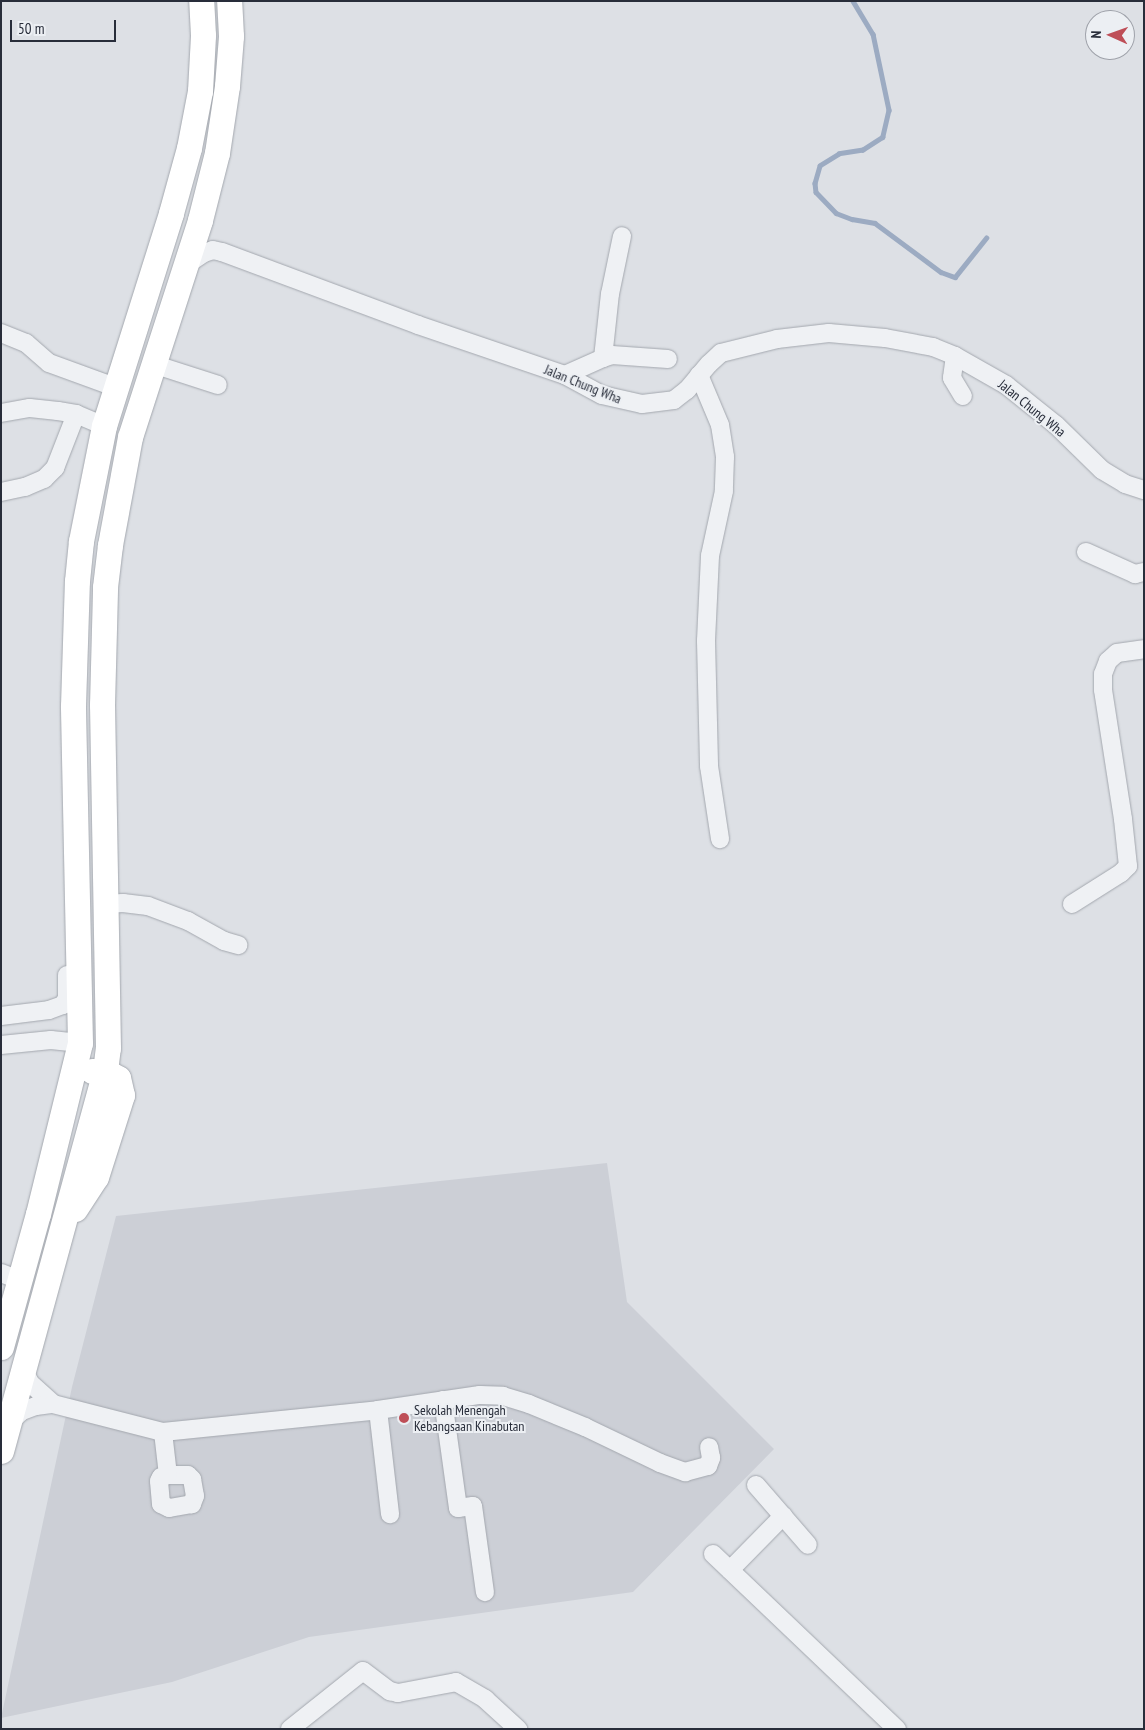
<!DOCTYPE html>
<style>
body{margin:0}
#map{position:relative;width:1145px;height:1730px;overflow:hidden;background:#dde0e5;font-family:"PT Sans Narrow",sans-serif}
div>[style]{position:absolute}
[style*='--x']{left:calc(var(--x)*1px);top:calc(var(--y)*1px);width:calc(var(--w)*1px);rotate:calc(var(--a)*1deg)}
.built>*{inset:0;background:#cccfd6}
.stream>*{height:4.5px;margin:-2.25px;padding:0 2.25px;transform-origin:2.25px;border-radius:2.25px;background:#9cabc2}
.roads{filter:drop-shadow(0 0 1px #a3a7ae) drop-shadow(0 0 1px #a3a7ae)}
.minor>*{height:18px;margin:-9px;padding:0 9px;transform-origin:9px;border-radius:9px;background:#eff1f4}
.highway>*{height:25px;margin:-12.5px;padding:0 12.5px;transform-origin:12.5px;border-radius:12.5px;background:#fff}
.dots>*{width:14px;height:14px;translate:-50% -50%;box-sizing:border-box;border:2px solid #eceff3;border-radius:50%}
span{translate:-50% -50%;white-space:nowrap;text-align:center;line-height:1.15;-webkit-text-stroke:4px #eceff3;paint-order:stroke}
.street-label{font-size:14px;color:#282d3a}
.poi-label{font-size:14px;color:#282d3a}
.left{translate:0 -50%;text-align:left}
.frame{position:absolute;inset:0;border:2px solid #282d3a;pointer-events:none}
.north{position:absolute;left:1085px;top:10px;width:50px;height:50px;box-sizing:border-box;background:#eceff3;border:1px solid #9ea1a9;border-radius:50%;rotate:272deg;font-size:14px;font-weight:700;line-height:20px;text-align:center;color:#282d3a}
.north::after{content:'';display:block;margin:auto;width:18px;height:22px;background:#be4e57;clip-path:polygon(50% 0,100% 100%,50% 72%,0 100%)}
.scale{position:absolute;left:10px;top:20px;width:106px;height:22px;box-sizing:border-box;border:2px solid #282d3a;border-top:0;padding-left:6px;font-size:15px;line-height:18px;white-space:nowrap;color:#282d3a;-webkit-text-stroke:4px #eceff3;paint-order:stroke}
</style>
<div id="map">
<div class="built">
<div style="clip-path:polygon(607px 1163px,627px 1302px,774px 1449px,633px 1592px,309px 1637px,172px 1682px,1px 1718px,72px 1387px,116px 1216px)"></div>
</div>
<div class="stream">
<div style="--x:853;--y:1;--w:39;--a:59"></div>
<div style="--x:873;--y:34;--w:78;--a:78.1"></div>
<div style="--x:889;--y:110;--w:28;--a:103"></div>
<div style="--x:883;--y:137;--w:24;--a:147"></div>
<div style="--x:863;--y:150;--w:24;--a:171"></div>
<div style="--x:839;--y:154;--w:22;--a:148"></div>
<div style="--x:820;--y:166;--w:18;--a:106"></div>
<div style="--x:815;--y:183;--w:9;--a:84"></div>
<div style="--x:816;--y:192;--w:29;--a:46"></div>
<div style="--x:836;--y:213;--w:17;--a:21"></div>
<div style="--x:852;--y:219;--w:23;--a:10"></div>
<div style="--x:875;--y:223;--w:82;--a:36.6"></div>
<div style="--x:941;--y:272;--w:15;--a:20"></div>
<div style="--x:955;--y:277;--w:50;--a:-51.5"></div>
</div>
<div class="roads">
<div class="minor">
<div style="--x:186;--y:265;--w:22;--a:-34"></div>
<div style="--x:204;--y:253;--w:9;--a:-18"></div>
<div style="--x:213;--y:250;--w:9;--a:13"></div>
<div style="--x:222;--y:252;--w:209;--a:20.4"></div>
<div style="--x:418;--y:325;--w:155;--a:18.8"></div>
<div style="--x:565;--y:375;--w:42;--a:28.4"></div>
<div style="--x:602;--y:395;--w:41;--a:12.7"></div>
<div style="--x:642;--y:404;--w:32;--a:-7"></div>
<div style="--x:674;--y:400;--w:16;--a:-38"></div>
<div style="--x:687;--y:390;--w:34;--a:-50"></div>
<div style="--x:709;--y:364;--w:16;--a:-43"></div>
<div style="--x:721;--y:353;--w:58;--a:-14"></div>
<div style="--x:777;--y:339;--w:52;--a:-6.6"></div>
<div style="--x:829;--y:333;--w:56;--a:5.1"></div>
<div style="--x:885;--y:338;--w:49;--a:10.6"></div>
<div style="--x:933;--y:347;--w:24;--a:22"></div>
<div style="--x:955;--y:356;--w:59;--a:29.6"></div>
<div style="--x:1006;--y:385;--w:64;--a:38.7"></div>
<div style="--x:1056;--y:425;--w:64;--a:44.4"></div>
<div style="--x:1102;--y:470;--w:27;--a:31"></div>
<div style="--x:1125;--y:484;--w:20;--a:18"></div>
<div style="--x:1;--y:333;--w:27;--a:22"></div>
<div style="--x:26;--y:343;--w:30;--a:41"></div>
<div style="--x:49;--y:363;--w:70;--a:20"></div>
<div style="--x:955;--y:356;--w:22;--a:98"></div>
<div style="--x:952;--y:378;--w:21;--a:59"></div>
<div style="--x:603;--y:358;--w:9;--a:-18"></div>
<div style="--x:612;--y:355;--w:56;--a:4.1"></div>
<div style="--x:153;--y:364;--w:68;--a:17.9"></div>
<div style="--x:565;--y:375;--w:42;--a:-24.1"></div>
<div style="--x:603;--y:358;--w:64;--a:-83.8"></div>
<div style="--x:610;--y:294;--w:59;--a:-78.3"></div>
<div style="--x:699;--y:375;--w:54;--a:67.2"></div>
<div style="--x:720;--y:425;--w:32;--a:81"></div>
<div style="--x:725;--y:457;--w:34;--a:92"></div>
<div style="--x:724;--y:491;--w:66;--a:102.2"></div>
<div style="--x:710;--y:556;--w:85;--a:92.7"></div>
<div style="--x:706;--y:641;--w:125;--a:88.6"></div>
<div style="--x:709;--y:766;--w:74;--a:81.4"></div>
<div style="--x:1;--y:413;--w:29;--a:-10"></div>
<div style="--x:30;--y:408;--w:28;--a:6"></div>
<div style="--x:58;--y:411;--w:18;--a:9"></div>
<div style="--x:76;--y:414;--w:30;--a:23"></div>
<div style="--x:1;--y:492;--w:25;--a:-12"></div>
<div style="--x:25;--y:487;--w:21;--a:-23"></div>
<div style="--x:44;--y:479;--w:16;--a:-45"></div>
<div style="--x:55;--y:468;--w:58;--a:-68.7"></div>
<div style="--x:1086;--y:552;--w:54;--a:24.2"></div>
<div style="--x:1135;--y:574;--w:9;--a:-13"></div>
<div style="--x:106;--y:904;--w:17;--a:-3"></div>
<div style="--x:123;--y:903;--w:25;--a:7"></div>
<div style="--x:148;--y:906;--w:43;--a:20.6"></div>
<div style="--x:188;--y:921;--w:41;--a:29.1"></div>
<div style="--x:224;--y:941;--w:15;--a:16"></div>
<div style="--x:1072;--y:904;--w:58;--a:-32.3"></div>
<div style="--x:1121;--y:873;--w:10;--a:-45"></div>
<div style="--x:1128;--y:866;--w:47;--a:-96.1"></div>
<div style="--x:1123;--y:819;--w:131;--a:-98.8"></div>
<div style="--x:1103;--y:690;--w:16;--a:-90"></div>
<div style="--x:1103;--y:674;--w:14;--a:-69"></div>
<div style="--x:1108;--y:661;--w:12;--a:-42"></div>
<div style="--x:1117;--y:653;--w:27;--a:-8"></div>
<div style="--x:1;--y:1016;--w:48;--a:-7.1"></div>
<div style="--x:49;--y:1010;--w:15;--a:-20"></div>
<div style="--x:63;--y:1005;--w:8;--a:-60"></div>
<div style="--x:67;--y:998;--w:23;--a:-90"></div>
<div style="--x:1;--y:1045;--w:50;--a:-5.7"></div>
<div style="--x:51;--y:1040;--w:29;--a:6"></div>
<div style="--x:1;--y:1273;--w:19;--a:21"></div>
<div style="--x:24;--y:1370;--w:14;--a:65"></div>
<div style="--x:30;--y:1383;--w:31;--a:42"></div>
<div style="--x:443;--y:1400;--w:109;--a:82.1"></div>
<div style="--x:458;--y:1508;--w:15;--a:-8"></div>
<div style="--x:473;--y:1506;--w:87;--a:82.1"></div>
<div style="--x:378;--y:1410;--w:105;--a:83.4"></div>
<div style="--x:9;--y:1423;--w:18;--a:-43"></div>
<div style="--x:22;--y:1411;--w:15;--a:-20"></div>
<div style="--x:36;--y:1406;--w:17;--a:-7"></div>
<div style="--x:53;--y:1404;--w:114;--a:14.3"></div>
<div style="--x:163;--y:1432;--w:216;--a:-5.8"></div>
<div style="--x:378;--y:1410;--w:103;--a:-8.4"></div>
<div style="--x:480;--y:1395;--w:23;--a:2"></div>
<div style="--x:503;--y:1396;--w:27;--a:17"></div>
<div style="--x:529;--y:1404;--w:61;--a:22.3"></div>
<div style="--x:585;--y:1427;--w:83;--a:25.6"></div>
<div style="--x:660;--y:1463;--w:27;--a:20"></div>
<div style="--x:685;--y:1472;--w:24;--a:-15"></div>
<div style="--x:708;--y:1466;--w:9;--a:-69"></div>
<div style="--x:711;--y:1458;--w:11;--a:-100"></div>
<div style="--x:163;--y:1432;--w:43;--a:83.4"></div>
<div style="--x:168;--y:1475;--w:20;--a:0"></div>
<div style="--x:188;--y:1475;--w:6;--a:45"></div>
<div style="--x:192;--y:1479;--w:17;--a:80"></div>
<div style="--x:195;--y:1496;--w:9;--a:111"></div>
<div style="--x:192;--y:1504;--w:23;--a:170"></div>
<div style="--x:169;--y:1508;--w:9;--a:-153"></div>
<div style="--x:161;--y:1504;--w:23;--a:-95"></div>
<div style="--x:159;--y:1481;--w:4;--a:-63"></div>
<div style="--x:161;--y:1477;--w:7;--a:-16"></div>
<div style="--x:756;--y:1485;--w:79;--a:49.1"></div>
<div style="--x:713;--y:1554;--w:254;--a:43.6"></div>
<div style="--x:730;--y:1570;--w:76;--a:-45.5"></div>
<div style="--x:290;--y:1729;--w:93;--a:-38.5"></div>
<div style="--x:363;--y:1671;--w:34;--a:37"></div>
<div style="--x:390;--y:1691;--w:8;--a:14"></div>
<div style="--x:398;--y:1693;--w:59;--a:-10.7"></div>
<div style="--x:456;--y:1682;--w:34;--a:30"></div>
<div style="--x:485;--y:1699;--w:45;--a:42.3"></div>
</div>
<div class="highway">
<div style="--x:75;--y:1209;--w:38;--a:-57"></div>
<div style="--x:96;--y:1177;--w:86;--a:-72.4"></div>
<div style="--x:122;--y:1095;--w:17;--a:-103"></div>
<div style="--x:118;--y:1078;--w:15;--a:-152"></div>
<div style="--x:105;--y:1071;--w:13;--a:180"></div>
<div style="--x:1;--y:1347;--w:138;--a:-74.5"></div>
<div style="--x:38;--y:1214;--w:176;--a:-76.2"></div>
<div style="--x:80;--y:1043;--w:337;--a:-91.2"></div>
<div style="--x:73;--y:706;--w:125;--a:-88.2"></div>
<div style="--x:77;--y:581;--w:40;--a:-84.3"></div>
<div style="--x:81;--y:541;--w:117;--a:-78.7"></div>
<div style="--x:104;--y:426;--w:223;--a:-72.5"></div>
<div style="--x:171;--y:213;--w:67;--a:-74.5"></div>
<div style="--x:189;--y:148;--w:58;--a:-79.1"></div>
<div style="--x:200;--y:91;--w:56;--a:-86.9"></div>
<div style="--x:203;--y:35;--w:34;--a:-93"></div>
<div style="--x:1;--y:1451;--w:394;--a:-74.7"></div>
<div style="--x:105;--y:1071;--w:23;--a:-83"></div>
<div style="--x:108;--y:1048;--w:343;--a:-91"></div>
<div style="--x:102;--y:705;--w:118;--a:-88.5"></div>
<div style="--x:105;--y:587;--w:42;--a:-83.2"></div>
<div style="--x:110;--y:545;--w:110;--a:-79.5"></div>
<div style="--x:130;--y:437;--w:228;--a:-72.1"></div>
<div style="--x:200;--y:220;--w:69;--a:-75.8"></div>
<div style="--x:217;--y:153;--w:68;--a:-81.5"></div>
<div style="--x:227;--y:86;--w:50;--a:-85.4"></div>
<div style="--x:231;--y:36;--w:35;--a:-93"></div>
</div>
</div>
<div class="dots">
<div style="left:404px;top:1418px;background:#be4e57"></div>
</div>
<div class="street-label">
<span style="left:583px;top:384px;rotate:22deg">Jalan Chung Wha</span>
<span style="left:1032px;top:408px;rotate:39deg">Jalan Chung Wha</span>
</div>
<div class="poi-label">
<span class="left" style="left:414px;top:1418px">Sekolah Menengah<br>Kebangsaan Kinabutan</span>
</div>
<div class="frame"></div>
<div class="north">N</div>
<div class="scale">50 m</div>
</div>
